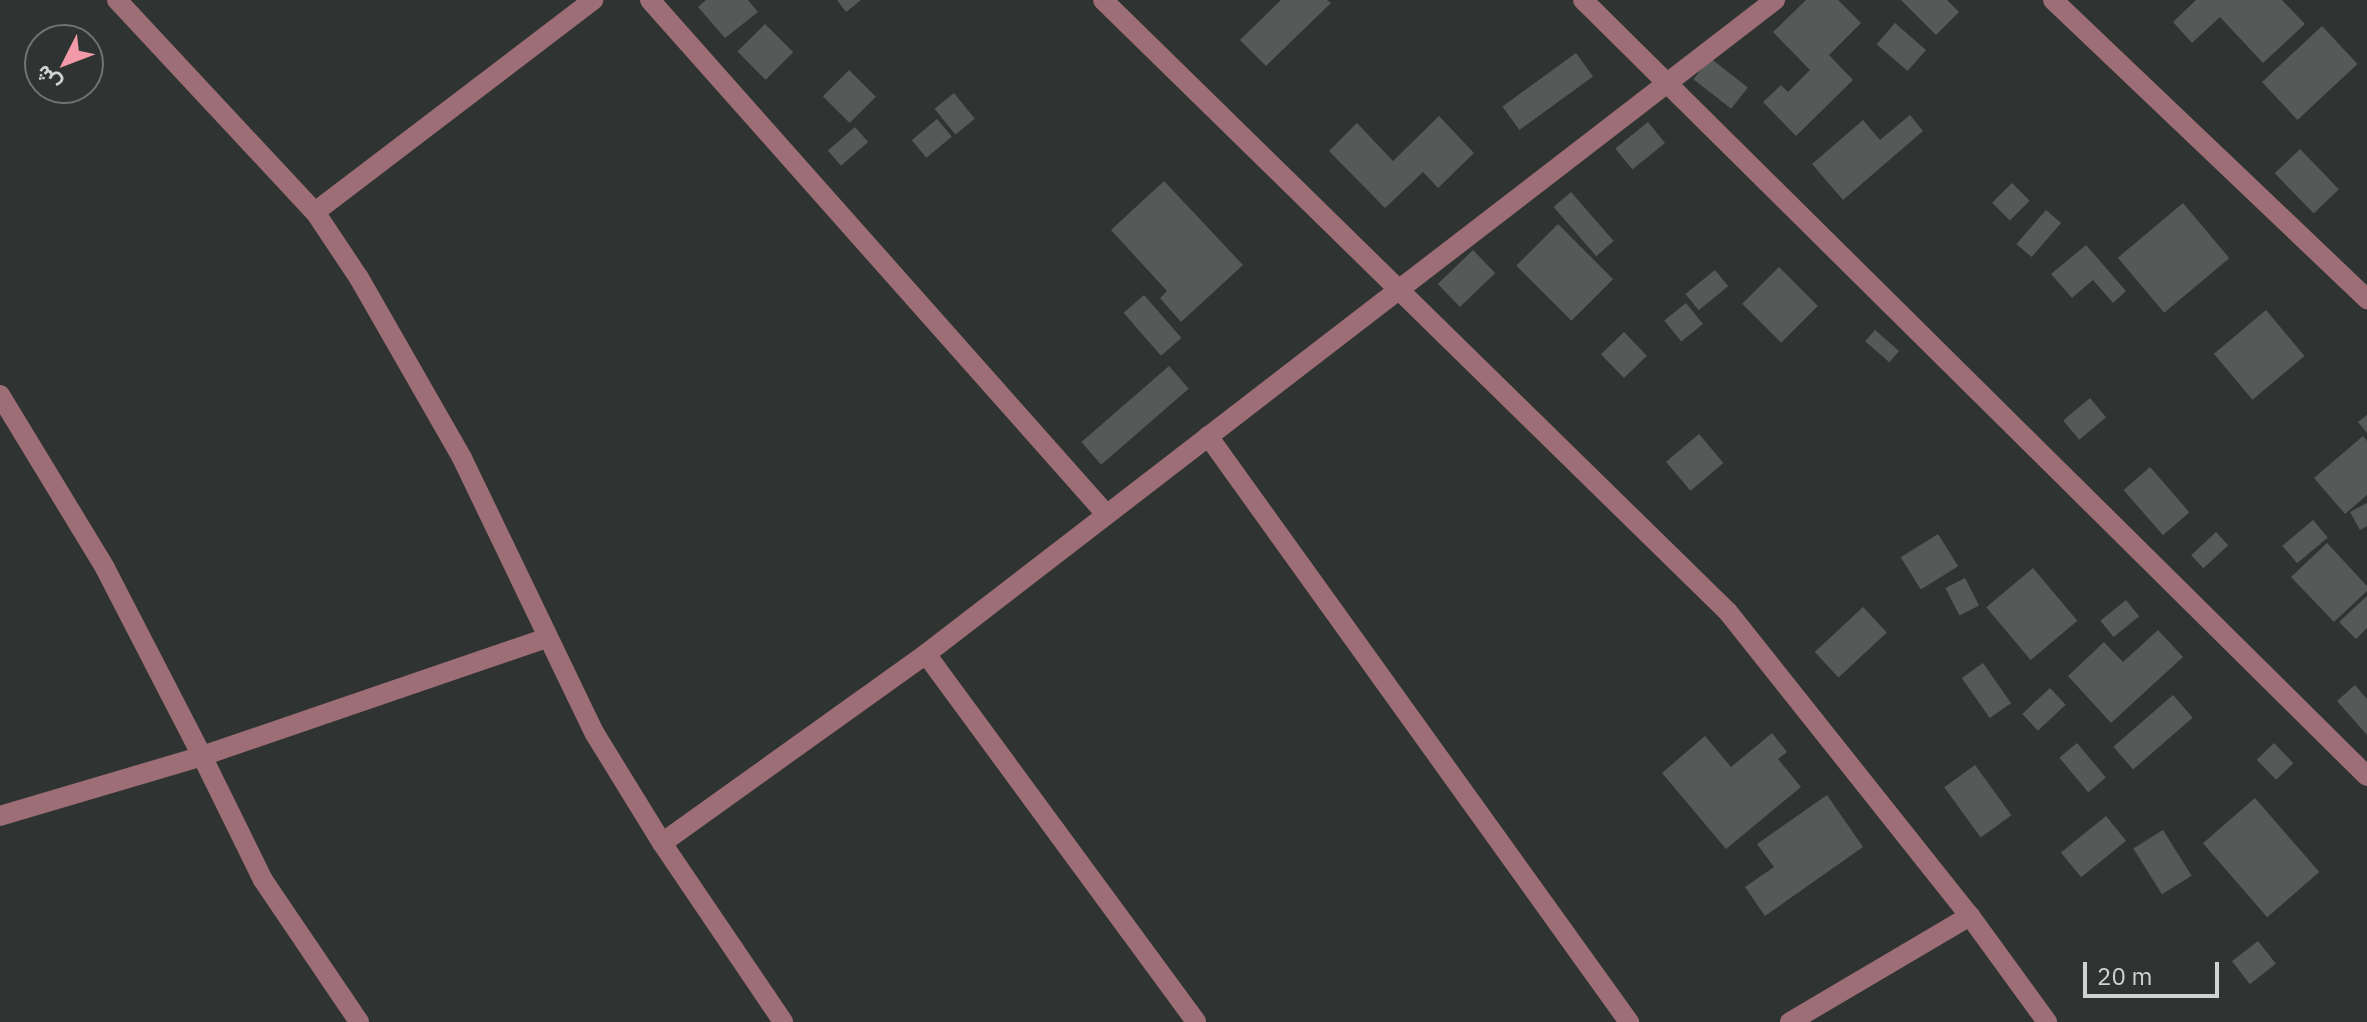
<!DOCTYPE html>
<meta charset="utf-8">
<style>
body{margin:0}
#map{position:relative;width:2367px;height:1022px;overflow:hidden;background:#2f3331;font-family:"IBM Plex Sans",Vazirmatn,sans-serif}
div>[style]{position:absolute}
[style*='--x']{left:calc(var(--x)*1px);top:calc(var(--y)*1px);width:calc(var(--w)*1px);rotate:calc(var(--a)*1deg)}
.building>*{inset:0;background:#555a58;transform-origin:0 0}
.minor>*{height:20px;margin:-10px;padding:0 10px;transform-origin:10px;border-radius:10px;background:#9d6e75}
span{translate:-50% -50%;white-space:nowrap;text-align:center;line-height:1.15;-webkit-text-stroke:8px #2f3331;paint-order:stroke}
.north{position:absolute;left:24px;top:24px;width:80px;height:80px;box-sizing:border-box;background:#2f3331;border:2px solid #6f7371;border-radius:50%;rotate:228deg;font-size:22px;font-weight:700;line-height:32px;text-align:center;color:#d0d3d1}
.north::after{content:'';display:block;margin:auto;width:28px;height:36px;background:#f39aa9;clip-path:polygon(50% 0,100% 100%,50% 72%,0 100%)}
.scale{position:absolute;left:2083px;top:962px;width:136px;height:36px;box-sizing:border-box;border:4px solid #d0d3d1;border-top:0;padding-left:10px;font-size:24px;line-height:28px;white-space:nowrap;color:#d0d3d1;-webkit-text-stroke:6px #2f3331;paint-order:stroke}
</style>
<div id="map">
<div class="building">
<div style="clip-path:polygon(706px 0,748px 0,758px 12px,725px 38px,698px 7px)"></div>
<div style="clip-path:polygon(837px 0,861px 0,846px 12px)"></div>
<div style="clip-path:polygon(1281px 0,1327px 0,1331px 3px,1266px 66px,1240px 40px)"></div>
<div style="clip-path:polygon(1806px 0,1838px 0,1861px 23px,1829px 55px,1853px 80px,1796px 136px,1763px 102px,1781px 85px,1788px 92px,1810px 70px,1773px 32px)"></div>
<div style="clip-path:polygon(1901px 0,1947px 0,1959px 12px,1936px 35px)"></div>
<div style="clip-path:polygon(2196px 0,2282px 0,2305px 24px,2263px 63px,2220px 17px,2192px 43px,2173px 22px)"></div>
<div style="left:1895px;top:23px;width:41px;height:28px;rotate:41deg"></div>
<div style="left:765px;top:24px;width:40px;height:39px;rotate:45deg"></div>
<div style="left:2322px;top:26px;width:52px;height:82px;rotate:47deg"></div>
<div style="left:1576px;top:53px;width:29px;height:91px;rotate:54deg"></div>
<div style="left:1710px;top:58px;width:48px;height:27px;rotate:38deg"></div>
<div style="left:849px;top:70px;width:38px;height:37px;rotate:45deg"></div>
<div style="left:954px;top:93px;width:33px;height:25px;rotate:51deg"></div>
<div style="clip-path:polygon(1910px 115px,1923px 131px,1843px 200px,1812px 164px,1863px 120px,1880px 140px)"></div>
<div style="clip-path:polygon(1439px 116px,1474px 153px,1438px 188px,1423px 172px,1385px 208px,1329px 151px,1357px 123px,1393px 161px)"></div>
<div style="left:937px;top:119px;width:23px;height:33px;rotate:50deg"></div>
<div style="left:1648px;top:122px;width:27px;height:42px;rotate:51deg"></div>
<div style="left:855px;top:127px;width:20px;height:36px;rotate:49deg"></div>
<div style="left:2300px;top:149px;width:56px;height:35px;rotate:46deg"></div>
<div style="clip-path:polygon(1164px 181px,1243px 265px,1181px 322px,1160px 298px,1167px 291px,1111px 230px)"></div>
<div style="left:2012px;top:183px;width:25px;height:28px;rotate:45deg"></div>
<div style="left:1571px;top:192px;width:65px;height:23px;rotate:49deg"></div>
<div style="left:2183px;top:203px;width:72px;height:85px;rotate:50deg"></div>
<div style="left:2046px;top:210px;width:20px;height:45px;rotate:41deg"></div>
<div style="left:1558px;top:224px;width:78px;height:59px;rotate:45deg"></div>
<div style="clip-path:polygon(2086px 245px,2126px 291px,2113px 303px,2093px 280px,2072px 298px,2051px 274px)"></div>
<div style="left:1473px;top:250px;width:32px;height:49px;rotate:46deg"></div>
<div style="left:1779px;top:267px;width:55px;height:52px;rotate:45deg"></div>
<div style="left:1715px;top:270px;width:21px;height:38px;rotate:51deg"></div>
<div style="left:1144px;top:295px;width:57px;height:27px;rotate:49deg"></div>
<div style="left:1686px;top:303px;width:27px;height:28px;rotate:51deg"></div>
<div style="left:2266px;top:310px;width:60px;height:68px;rotate:50deg"></div>
<div style="left:1875px;top:330px;width:32px;height:15px;rotate:41deg"></div>
<div style="left:1624px;top:332px;width:33px;height:32px;rotate:46deg"></div>
<div style="left:1169px;top:366px;width:30px;height:116px;rotate:49deg"></div>
<div style="left:2090px;top:398px;width:25px;height:35px;rotate:50deg"></div>
<div style="clip-path:polygon(2367px 415px,2367px 433px,2358px 422px)"></div>
<div style="left:1699px;top:434px;width:38px;height:43px;rotate:50deg"></div>
<div style="clip-path:polygon(2363px 436px,2367px 441px,2367px 495px,2345px 514px,2314px 478px)"></div>
<div style="left:2150px;top:467px;width:60px;height:35px;rotate:49deg"></div>
<div style="clip-path:polygon(2367px 503px,2367px 526px,2360px 530px,2350px 512px)"></div>
<div style="left:2313px;top:520px;width:23px;height:40px;rotate:50deg"></div>
<div style="left:2216px;top:532px;width:18px;height:34px;rotate:47deg"></div>
<div style="left:1938px;top:534px;width:38px;height:44px;rotate:58deg"></div>
<div style="clip-path:polygon(2327px 543px,2367px 586px,2367px 591px,2334px 622px,2291px 577px)"></div>
<div style="left:2033px;top:568px;width:69px;height:61px;rotate:50deg"></div>
<div style="left:1965px;top:578px;width:31px;height:22px;rotate:63deg"></div>
<div style="clip-path:polygon(2367px 596px,2367px 628px,2356px 639px,2339px 622px)"></div>
<div style="left:2126px;top:600px;width:21px;height:33px;rotate:51deg"></div>
<div style="left:1863px;top:607px;width:35px;height:66px;rotate:47deg"></div>
<div style="clip-path:polygon(2158px 630px,2183px 657px,2111px 723px,2068px 676px,2104px 642px,2123px 662px)"></div>
<div style="left:1983px;top:663px;width:49px;height:26px;rotate:55deg"></div>
<div style="clip-path:polygon(2355px 685px,2367px 699px,2367px 735px,2337px 701px)"></div>
<div style="left:2050px;top:688px;width:23px;height:38px;rotate:47deg"></div>
<div style="left:2173px;top:695px;width:30px;height:79px;rotate:49deg"></div>
<div style="clip-path:polygon(1772px 733px,1787px 752px,1778px 759px,1801px 787px,1726px 849px,1662px 773px,1705px 736px,1731px 767px)"></div>
<div style="left:2077px;top:743px;width:45px;height:23px;rotate:50deg"></div>
<div style="left:2274px;top:743px;width:28px;height:24px;rotate:46deg"></div>
<div style="left:1975px;top:765px;width:62px;height:38px;rotate:54deg"></div>
<div style="clip-path:polygon(1827px 795px,1863px 847px,1765px 916px,1745px 887px,1774px 867px,1757px 844px)"></div>
<div style="left:2255px;top:798px;width:98px;height:69px;rotate:49deg"></div>
<div style="left:2106px;top:816px;width:32px;height:58px;rotate:51deg"></div>
<div style="left:2163px;top:830px;width:54px;height:35px;rotate:58deg"></div>
<div style="left:2258px;top:941px;width:29px;height:33px;rotate:52deg"></div>
</div>
<div class="minor">
<div style="--x:117;--y:0;--w:290;--a:47"></div>
<div style="--x:315;--y:212;--w:79;--a:56.3"></div>
<div style="--x:359;--y:278;--w:207;--a:60.2"></div>
<div style="--x:462;--y:458;--w:306;--a:64.3"></div>
<div style="--x:595;--y:734;--w:128;--a:58.4"></div>
<div style="--x:662;--y:843;--w:216;--a:55.9"></div>
<div style="--x:650;--y:0;--w:687;--a:48.42"></div>
<div style="--x:1103;--y:0;--w:875;--a:44.4"></div>
<div style="--x:1728;--y:612;--w:389;--a:51.5"></div>
<div style="--x:1970;--y:916;--w:131;--a:54"></div>
<div style="--x:1583;--y:0;--w:1103;--a:44.71"></div>
<div style="--x:2053;--y:0;--w:434;--a:43.6"></div>
<div style="--x:315;--y:212;--w:350;--a:-37.3"></div>
<div style="--x:0;--y:395;--w:202;--a:58.7"></div>
<div style="--x:105;--y:568;--w:212;--a:62.7"></div>
<div style="--x:202;--y:756;--w:364;--a:-18.9"></div>
<div style="--x:1208;--y:436;--w:722;--a:54.31"></div>
<div style="--x:926;--y:654;--w:456;--a:53.7"></div>
<div style="--x:0;--y:816;--w:211;--a:-16.5"></div>
<div style="--x:202;--y:756;--w:138;--a:63.8"></div>
<div style="--x:263;--y:880;--w:171;--a:55.9"></div>
<div style="--x:662;--y:843;--w:325;--a:-35.6"></div>
<div style="--x:926;--y:654;--w:1072;--a:-37.61"></div>
<div style="--x:1790;--y:1022;--w:209;--a:-30.5"></div>
</div>
<div class="north">ش</div>
<div class="scale">20 m</div>
</div>
